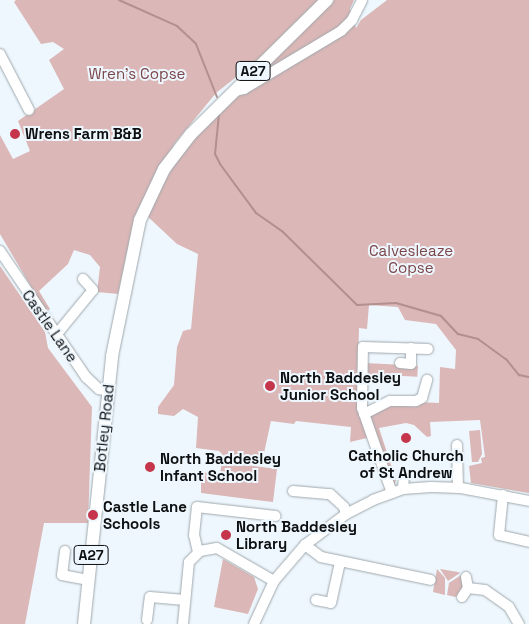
<!DOCTYPE html>
<style>
body{margin:0}
#map{position:relative;width:529px;height:624px;overflow:hidden;background:#eef7fd;font-family:"Space Grotesk",sans-serif}
div>[style]{position:absolute}
[style*='--x']{left:calc(var(--x)*1px);top:calc(var(--y)*1px);width:calc(var(--w)*1px);rotate:calc(var(--a)*1deg)}
.green>*{inset:0;background:#dbb7b7;transform-origin:0 0}
.stream>*{height:2px;margin:-1px;padding:0 1px;transform-origin:1px;border-radius:1px;background:#b38f8f}
.roads{filter:drop-shadow(0 0 1px #9fa8ad) drop-shadow(0 0 1px #9fa8ad)}
.minor>*{height:10px;margin:-5px;padding:0 5px;transform-origin:5px;border-radius:5px;background:#fff}
.major>*{height:12px;margin:-6px;padding:0 6px;transform-origin:6px;border-radius:6px;background:#fff}
.dots>*{width:14px;height:14px;translate:-50% -50%;box-sizing:border-box;border:2px solid #eef7fd;border-radius:50%}
span{translate:-50% -50%;white-space:nowrap;text-align:center;line-height:1.15;-webkit-text-stroke:4px #eef7fd;paint-order:stroke}
.shield-label span{padding:1px 4px;background:#eef7fd;border:1px solid;border-radius:4px;-webkit-text-stroke-width:0}
.shield-label{font-size:14px;color:#0d0f11;font-weight:700}
.park-label{font-size:15px;color:#7c4649}
.poi-label{font-size:15px;color:#0d0f11;font-weight:700}
.left{translate:0 -50%;text-align:left}
.street-label{font-size:15px;color:#0d0f11}
</style>
<div id="map">
<div class="green">
<div style="clip-path:polygon(16px 0,320px 0,259px 59px,216px 93px,175px 143px,135px 217px,118px 294px,97px 292px,100px 267px,90px 255px,74px 250px,68px 264px,39px 291px,50px 309px,46px 312px,0 234px,0 135px,13px 159px,30px 151px,18px 121px,64px 89px,49px 60px,64px 49px,53px 42px,41px 44px,14px 2px)"></div>
<div style="clip-path:polygon(334px 0,354px 0,350px 9px,356px 28px,361px 20px,387px 0,529px 0,529px 493px,471px 483px,469px 466px,482px 463px,481px 458px,485px 457px,480px 420px,430px 422px,431px 436px,427px 437px,414px 425px,406px 423px,379px 428px,396px 480px,394px 486px,367px 417px,391px 405px,416px 407px,417px 402px,439px 403px,440px 367px,455px 369px,456px 350px,436px 324px,405px 320px,398px 307px,369px 305px,367px 329px,359px 328px,357px 404px,367px 438px,350px 442px,351px 427px,296px 421px,294px 424px,271px 421px,262px 462px,239px 460px,224px 456px,219px 451px,196px 448px,198px 417px,183px 409px,174px 416px,158px 414px,158px 407px,174px 385px,177px 347px,183px 331px,191px 329px,198px 254px,177px 244px,146px 215px,178px 158px,198px 133px,231px 100px,260px 85px,256px 73px)"></div>
<div style="clip-path:polygon(0 266px,45px 332px,48px 348px,92px 407px,88px 523px,44px 523px,25px 624px,0 624px)"></div>
<div style="left:365px;top:363px;width:53px;height:11px;rotate:3deg"></div>
<div style="clip-path:polygon(480px 430px,482px 454px,478px 462px,472px 462px,469px 431px)"></div>
<div style="clip-path:polygon(222px 462px,277px 469px,273px 502px,201px 493px,201px 472px,220px 474px)"></div>
<div style="clip-path:polygon(223px 559px,254px 577px,258px 589px,248px 614px,214px 607px)"></div>
<div style="clip-path:polygon(437px 569px,445px 578px,445px 595px,433px 592px)"></div>
<div style="clip-path:polygon(440px 569px,458px 572px,460px 573px,448px 581px)"></div>
<div style="clip-path:polygon(461px 575px,465px 582px,462px 593px,455px 597px,447px 595px,449px 583px)"></div>
</div>
<div class="stream">
<div style="--x:119;--y:0;--w:64;--a:24.1"></div>
<div style="--x:177;--y:26;--w:26;--a:43"></div>
<div style="--x:196;--y:44;--w:57;--a:68.4"></div>
<div style="--x:219;--y:114;--w:40;--a:95.7"></div>
<div style="--x:215;--y:154;--w:11;--a:63"></div>
<div style="--x:220;--y:164;--w:61;--a:53.7"></div>
<div style="--x:256;--y:213;--w:33;--a:35"></div>
<div style="--x:283;--y:232;--w:104;--a:44.6"></div>
<div style="--x:357;--y:305;--w:39;--a:-3"></div>
<div style="--x:396;--y:303;--w:47;--a:16.1"></div>
<div style="--x:441;--y:316;--w:25;--a:47"></div>
<div style="--x:458;--y:334;--w:21;--a:14"></div>
<div style="--x:478;--y:339;--w:34;--a:36"></div>
<div style="--x:506;--y:359;--w:21;--a:51"></div>
<div style="--x:519;--y:375;--w:10;--a:11"></div>
</div>
<div class="roads">
<div class="minor">
<div style="--x:0;--y:54;--w:63;--a:62.6"></div>
<div style="--x:234;--y:91;--w:10;--a:-11"></div>
<div style="--x:244;--y:89;--w:113;--a:-30.9"></div>
<div style="--x:341;--y:31;--w:16;--a:-45"></div>
<div style="--x:352;--y:20;--w:22;--a:-63"></div>
<div style="--x:0;--y:251;--w:153;--a:55.7"></div>
<div style="--x:86;--y:377;--w:18;--a:43"></div>
<div style="--x:99;--y:389;--w:9;--a:13"></div>
<div style="--x:56;--y:335;--w:58;--a:-50.6"></div>
<div style="--x:93;--y:290;--w:15;--a:-132"></div>
<div style="--x:400;--y:363;--w:11;--a:5"></div>
<div style="--x:411;--y:364;--w:16;--a:-90"></div>
<div style="--x:364;--y:414;--w:29;--a:-27"></div>
<div style="--x:390;--y:401;--w:26;--a:0"></div>
<div style="--x:416;--y:401;--w:7;--a:-27"></div>
<div style="--x:422;--y:398;--w:19;--a:-74"></div>
<div style="--x:457;--y:445;--w:43;--a:88.7"></div>
<div style="--x:403;--y:489;--w:13;--a:-86"></div>
<div style="--x:293;--y:491;--w:37;--a:5"></div>
<div style="--x:330;--y:494;--w:19;--a:43"></div>
<div style="--x:344;--y:507;--w:7;--a:74"></div>
<div style="--x:392;--y:493;--w:90;--a:-109.4"></div>
<div style="--x:362;--y:408;--w:61;--a:-89.1"></div>
<div style="--x:363;--y:347;--w:65;--a:1.8"></div>
<div style="--x:503;--y:495;--w:40;--a:95.7"></div>
<div style="--x:499;--y:535;--w:31;--a:13"></div>
<div style="--x:305;--y:545;--w:20;--a:37"></div>
<div style="--x:321;--y:557;--w:112;--a:11.8"></div>
<div style="--x:65;--y:551;--w:24;--a:97"></div>
<div style="--x:62;--y:575;--w:26;--a:11"></div>
<div style="--x:198;--y:552;--w:17;--a:-103"></div>
<div style="--x:194;--y:535;--w:28;--a:-84"></div>
<div style="--x:197;--y:507;--w:79;--a:6.6"></div>
<div style="--x:466;--y:577;--w:11;--a:80"></div>
<div style="--x:462;--y:597;--w:11;--a:-56"></div>
<div style="--x:468;--y:588;--w:17;--a:7"></div>
<div style="--x:485;--y:590;--w:29;--a:35"></div>
<div style="--x:509;--y:607;--w:20;--a:60"></div>
<div style="--x:316;--y:600;--w:15;--a:11"></div>
<div style="--x:331;--y:603;--w:42;--a:-77.6"></div>
<div style="--x:147;--y:620;--w:23;--a:-83"></div>
<div style="--x:150;--y:597;--w:35;--a:5"></div>
<div style="--x:183;--y:624;--w:62;--a:-84.5"></div>
<div style="--x:189;--y:562;--w:16;--a:-45"></div>
<div style="--x:200;--y:551;--w:17;--a:-10"></div>
<div style="--x:217;--y:548;--w:66;--a:30.1"></div>
<div style="--x:254;--y:624;--w:47;--a:-65.1"></div>
<div style="--x:274;--y:581;--w:48;--a:-49.3"></div>
<div style="--x:305;--y:545;--w:51;--a:-37.1"></div>
<div style="--x:346;--y:514;--w:30;--a:-27"></div>
<div style="--x:373;--y:500;--w:32;--a:-20"></div>
<div style="--x:403;--y:489;--w:28;--a:-4"></div>
<div style="--x:431;--y:487;--w:30;--a:2"></div>
<div style="--x:461;--y:488;--w:69;--a:10.8"></div>
</div>
<div class="major">
<div style="--x:84;--y:624;--w:269;--a:-84"></div>
<div style="--x:112;--y:356;--w:139;--a:-78.4"></div>
<div style="--x:140;--y:220;--w:56;--a:-64.8"></div>
<div style="--x:164;--y:169;--w:44;--a:-52.4"></div>
<div style="--x:191;--y:134;--w:191;--a:-44.6"></div>
</div>
</div>
<div class="dots">
<div style="left:15px;top:134px;background:#c5354b"></div>
<div style="left:270px;top:386px;background:#c5354b"></div>
<div style="left:406px;top:438px;background:#c5354b"></div>
<div style="left:150px;top:467px;background:#c5354b"></div>
<div style="left:93px;top:515px;background:#c5354b"></div>
<div style="left:226px;top:535px;background:#c5354b"></div>
</div>
<div class="shield-label">
<span style="left:253px;top:71px">A27</span>
<span style="left:91px;top:555px">A27</span>
</div>
<div class="park-label">
<span style="left:137px;top:74px">Wren's Copse</span>
<span style="left:411px;top:259px">Calvesleaze<br>Copse</span>
</div>
<div class="poi-label">
<span class="left" style="left:25px;top:134px">Wrens Farm B&amp;B</span>
<span class="left" style="left:280px;top:386px">North Baddesley<br>Junior School</span>
<span style="left:406px;top:464px">Catholic Church<br>of St Andrew</span>
<span class="left" style="left:160px;top:467px">North Baddesley<br>Infant School</span>
<span class="left" style="left:103px;top:515px">Castle Lane<br>Schools</span>
<span class="left" style="left:236px;top:535px">North Baddesley<br>Library</span>
</div>
<div class="street-label">
<span style="left:50px;top:326px;rotate:55deg">Castle Lane</span>
<span style="left:104px;top:428px;rotate:-84deg">Botley Road</span>
</div>
</div>
